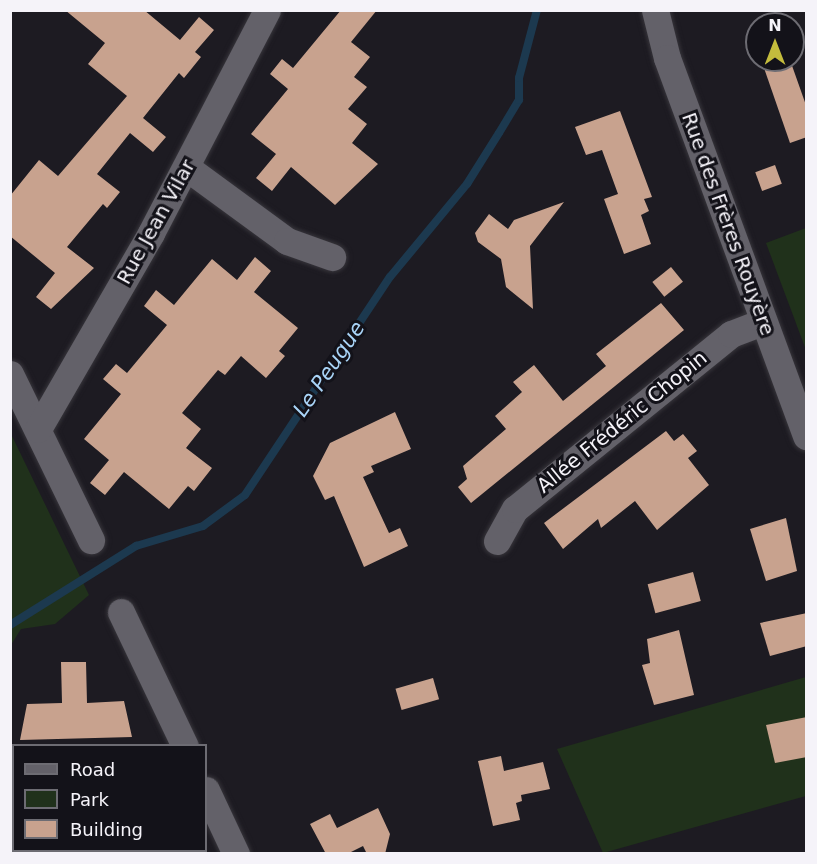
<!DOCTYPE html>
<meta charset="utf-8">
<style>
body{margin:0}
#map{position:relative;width:817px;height:864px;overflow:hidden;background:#1d1b22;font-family:"DejaVu Sans",sans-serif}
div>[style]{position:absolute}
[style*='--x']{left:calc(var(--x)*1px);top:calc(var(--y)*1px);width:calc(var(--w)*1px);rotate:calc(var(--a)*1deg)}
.green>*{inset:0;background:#20311b}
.stream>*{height:8px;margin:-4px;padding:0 4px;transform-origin:4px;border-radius:4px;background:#1c394f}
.building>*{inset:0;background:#c8a28e;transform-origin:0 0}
.roads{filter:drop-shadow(0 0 2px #37353b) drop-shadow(0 0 2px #37353b)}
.street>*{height:27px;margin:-13.5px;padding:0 13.5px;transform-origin:13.5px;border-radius:13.5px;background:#636169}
span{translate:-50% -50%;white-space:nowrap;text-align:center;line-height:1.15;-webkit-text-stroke:6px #131219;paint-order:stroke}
.street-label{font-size:20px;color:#f5f3f9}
.water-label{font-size:21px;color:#a9d4f7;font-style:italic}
.frame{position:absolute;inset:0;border:12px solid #f5f3f9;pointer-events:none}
.legend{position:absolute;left:12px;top:744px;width:195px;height:108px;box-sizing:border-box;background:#131219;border:2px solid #6d6c73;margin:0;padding:8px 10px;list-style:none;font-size:18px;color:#f5f3f9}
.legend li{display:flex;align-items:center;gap:12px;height:30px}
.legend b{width:30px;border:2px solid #6d6c73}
.north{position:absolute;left:745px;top:12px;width:60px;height:60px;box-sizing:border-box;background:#131219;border:2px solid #6d6c73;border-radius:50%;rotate:0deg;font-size:16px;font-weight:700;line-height:24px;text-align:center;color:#f5f3f9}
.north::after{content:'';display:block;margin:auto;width:21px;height:27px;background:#c4bc3d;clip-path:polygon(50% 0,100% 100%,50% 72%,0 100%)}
</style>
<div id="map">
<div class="green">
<div style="clip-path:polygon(806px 228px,806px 350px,766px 243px)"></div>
<div style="clip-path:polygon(11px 434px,89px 595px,55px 624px,21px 629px,11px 645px)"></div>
<div style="clip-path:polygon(806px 677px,806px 796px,603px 853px,557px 749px)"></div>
</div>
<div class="stream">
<div style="--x:10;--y:625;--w:149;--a:-32.1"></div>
<div style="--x:136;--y:546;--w:70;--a:-16.6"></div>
<div style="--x:203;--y:526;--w:52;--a:-36.4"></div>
<div style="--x:245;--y:495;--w:262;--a:-56.4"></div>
<div style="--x:390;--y:277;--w:121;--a:-50.4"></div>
<div style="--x:467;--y:184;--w:60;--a:-57.9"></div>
<div style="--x:499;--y:133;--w:39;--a:-59"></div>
<div style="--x:519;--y:100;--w:22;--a:-90"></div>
<div style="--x:519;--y:78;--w:70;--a:-75.2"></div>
</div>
<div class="building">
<div style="clip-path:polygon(65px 10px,144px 10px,180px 40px,199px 17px,214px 30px,195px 52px,201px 57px,184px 78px,179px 73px,143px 118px,166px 137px,153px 152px,130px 133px,97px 174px,120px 192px,107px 208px,103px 204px,67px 247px,94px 268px,51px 309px,36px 297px,55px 273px,10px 236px,10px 196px,39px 160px,58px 176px,127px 96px,88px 64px,105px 43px)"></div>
<div style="clip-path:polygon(341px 10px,377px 10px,351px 42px,370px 57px,354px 77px,367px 87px,348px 109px,367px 124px,352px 143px,378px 164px,335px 205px,291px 167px,272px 191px,256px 178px,276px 154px,251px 134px,288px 89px,270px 74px,282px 59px,293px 68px)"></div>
<div style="clip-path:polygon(790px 60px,807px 108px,807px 137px,790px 143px,764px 68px)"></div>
<div style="clip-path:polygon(620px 111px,652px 197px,644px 199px,649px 211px,641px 215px,651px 244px,624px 254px,604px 199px,618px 194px,602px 150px,586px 155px,575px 127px)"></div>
<div style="left:775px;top:165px;width:20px;height:21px;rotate:70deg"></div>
<div style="clip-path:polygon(564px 202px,530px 246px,533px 309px,506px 287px,501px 259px,478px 242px,475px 233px,489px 214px,508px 229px,514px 220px)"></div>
<div style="clip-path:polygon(255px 257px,271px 271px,254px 292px,298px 328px,279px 351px,285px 356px,266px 378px,241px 356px,225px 375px,218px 370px,182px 413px,201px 429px,186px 448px,212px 468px,194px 491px,188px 486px,169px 509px,124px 472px,105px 495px,90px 483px,109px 460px,84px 439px,121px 394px,103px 379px,116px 364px,127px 373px,167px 325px,144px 306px,156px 290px,174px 305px,212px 259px,237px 280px)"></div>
<div style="left:671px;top:267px;width:19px;height:24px;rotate:51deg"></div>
<div style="clip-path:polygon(661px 303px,684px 330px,471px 503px,458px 487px,467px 479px,463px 466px,506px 429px,495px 416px,522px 392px,513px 382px,534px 365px,563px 401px,606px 366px,596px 354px)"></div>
<div style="clip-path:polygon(395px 412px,411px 449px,371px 466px,374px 472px,363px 477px,389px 533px,400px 528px,408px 546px,364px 567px,334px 496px,325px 500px,313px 476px,330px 443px)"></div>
<div style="clip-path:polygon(666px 431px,674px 441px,683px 434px,697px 451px,688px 458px,709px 485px,657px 530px,635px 501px,601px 528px,598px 519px,563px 549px,544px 523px)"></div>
<div style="clip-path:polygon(786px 518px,797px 571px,766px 581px,750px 529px)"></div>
<div style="left:693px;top:572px;width:30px;height:47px;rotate:75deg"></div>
<div style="clip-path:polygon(807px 613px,807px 646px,770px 656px,760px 623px)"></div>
<div style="clip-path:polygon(679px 630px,694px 695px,654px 705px,642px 665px,650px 663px,647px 639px)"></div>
<div style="clip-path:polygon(61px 662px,86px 662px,87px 703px,124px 701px,132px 737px,20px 740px,27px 704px,62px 703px)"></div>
<div style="left:433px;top:678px;width:22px;height:39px;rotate:74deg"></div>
<div style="clip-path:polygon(807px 717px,807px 757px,775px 763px,766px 725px)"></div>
<div style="clip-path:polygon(501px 756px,504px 771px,543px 762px,550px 789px,521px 795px,522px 801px,516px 803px,520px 820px,493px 826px,478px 761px)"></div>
<div style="clip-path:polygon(378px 808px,390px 834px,385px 854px,367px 854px,363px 846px,347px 854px,326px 854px,310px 824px,330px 814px,337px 828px)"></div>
</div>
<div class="roads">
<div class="street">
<div style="--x:655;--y:10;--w:49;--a:76"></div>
<div style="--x:667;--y:58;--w:403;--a:69.8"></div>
<div style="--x:186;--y:167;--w:125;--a:36.2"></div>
<div style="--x:287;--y:241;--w:48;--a:19.6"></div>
<div style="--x:10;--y:374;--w:185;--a:64"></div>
<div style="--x:38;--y:429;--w:226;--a:-60"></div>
<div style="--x:151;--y:233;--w:251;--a:-62.5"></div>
<div style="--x:497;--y:541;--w:37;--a:-61"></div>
<div style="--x:515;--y:509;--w:278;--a:-39"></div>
<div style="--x:731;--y:334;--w:34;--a:-21"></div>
<div style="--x:121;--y:612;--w:148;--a:64.5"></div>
<div style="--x:206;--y:790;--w:71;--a:64.9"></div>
</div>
</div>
<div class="street-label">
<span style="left:156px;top:222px;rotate:-61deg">Rue Jean Vilar</span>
<span style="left:728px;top:224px;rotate:70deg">Rue des Frères Rouyère</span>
<span style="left:622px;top:422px;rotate:-39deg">Allée Frédéric Chopin</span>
</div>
<div class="water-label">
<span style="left:329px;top:369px;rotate:-56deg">Le Peugue</span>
</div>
<div class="frame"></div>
<ul class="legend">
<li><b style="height:8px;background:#636169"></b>Road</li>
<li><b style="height:16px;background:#20311b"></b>Park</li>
<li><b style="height:16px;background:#c8a28e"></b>Building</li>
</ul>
<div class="north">N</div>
</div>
